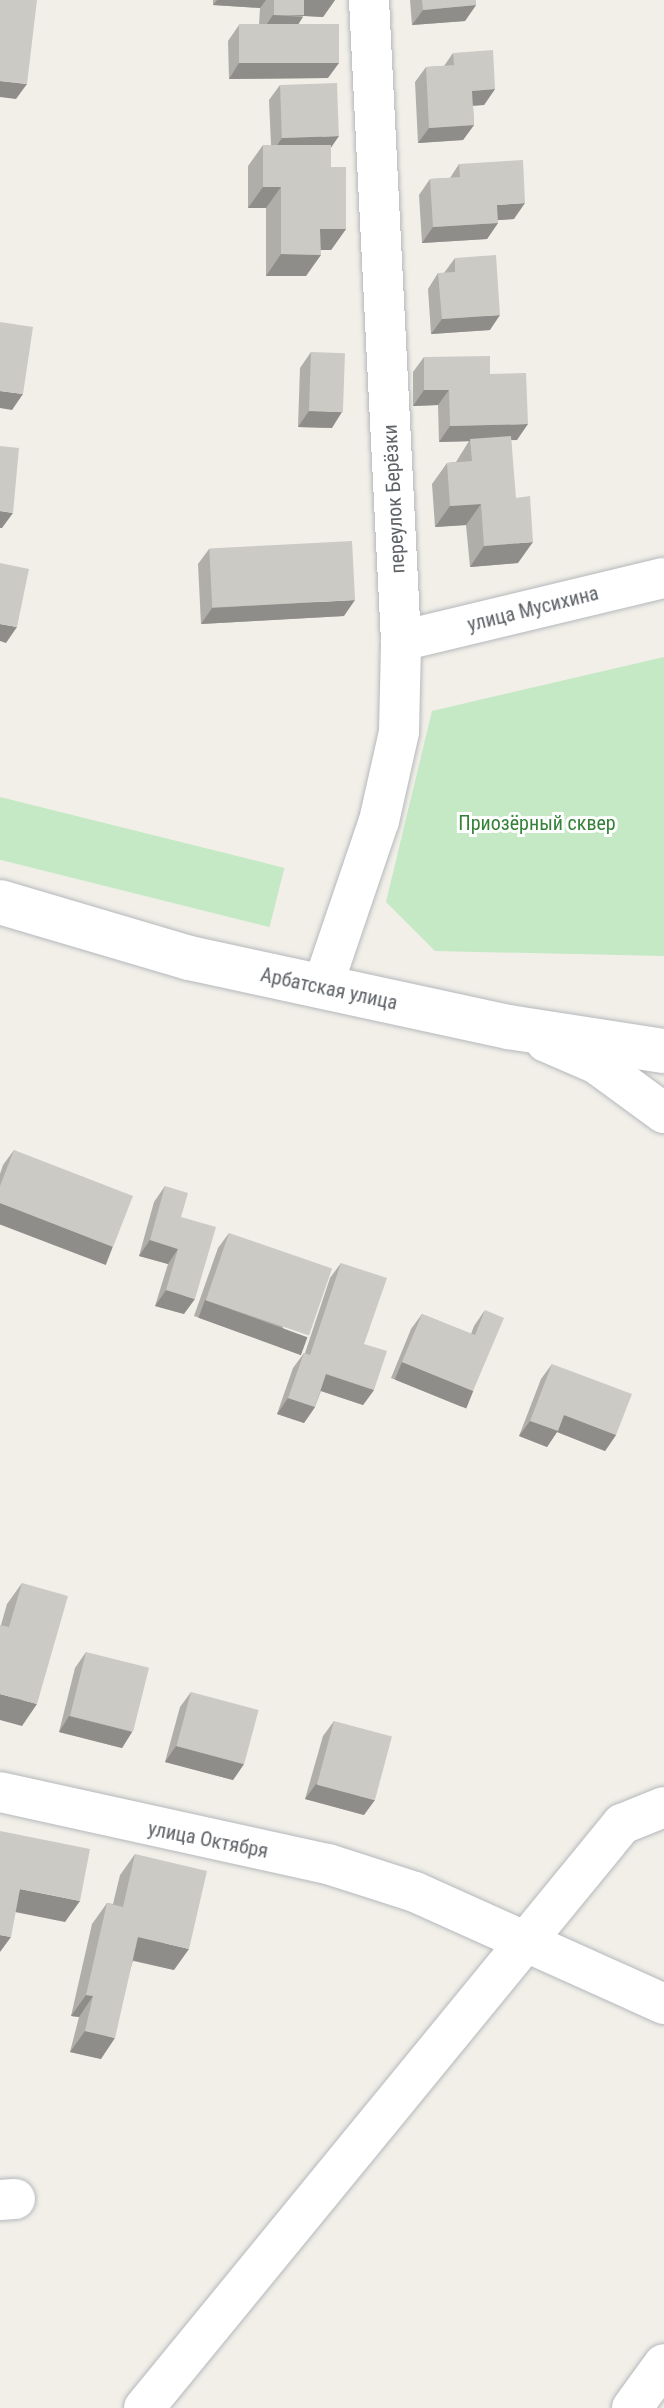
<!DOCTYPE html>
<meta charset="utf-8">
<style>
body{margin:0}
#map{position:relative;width:664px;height:2408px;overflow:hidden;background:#f1efe8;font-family:"Roboto Condensed",sans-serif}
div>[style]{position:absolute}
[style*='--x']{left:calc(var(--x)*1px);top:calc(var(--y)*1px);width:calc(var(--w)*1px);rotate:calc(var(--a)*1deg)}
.green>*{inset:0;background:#c5e8c5;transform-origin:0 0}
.roads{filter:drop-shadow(0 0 2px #b5b8bc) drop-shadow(0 0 2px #b5b8bc)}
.minor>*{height:40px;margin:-20px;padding:0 20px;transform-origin:20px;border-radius:20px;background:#fff}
.secondary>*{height:44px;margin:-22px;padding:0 22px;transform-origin:22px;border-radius:22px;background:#fff}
.wall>*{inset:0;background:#afaea9}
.shaded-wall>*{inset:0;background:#8f8d8a;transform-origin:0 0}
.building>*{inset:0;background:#cccac5;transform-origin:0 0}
span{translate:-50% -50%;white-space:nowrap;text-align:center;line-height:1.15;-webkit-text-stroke:6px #fff;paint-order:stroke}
.street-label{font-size:20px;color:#5f6368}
.park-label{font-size:20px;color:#348238}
</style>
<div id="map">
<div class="green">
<div style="clip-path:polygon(664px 657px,664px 956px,435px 951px,386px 902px,432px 711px)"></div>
<div style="left:0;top:797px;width:293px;height:61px;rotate:14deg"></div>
</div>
<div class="roads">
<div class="minor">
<div style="--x:401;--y:641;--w:270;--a:-13.5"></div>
<div style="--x:322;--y:988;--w:176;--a:-71.2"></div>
<div style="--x:379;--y:821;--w:91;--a:-77.3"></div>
<div style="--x:399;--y:732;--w:91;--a:-88.7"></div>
<div style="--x:401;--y:641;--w:642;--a:-92.86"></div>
<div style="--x:546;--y:1042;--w:56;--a:23.3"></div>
<div style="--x:597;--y:1064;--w:83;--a:36.2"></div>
<div style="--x:0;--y:1792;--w:336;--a:12.4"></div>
<div style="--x:328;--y:1864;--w:91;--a:17.8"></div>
<div style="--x:415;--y:1892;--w:273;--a:24.2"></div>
<div style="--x:0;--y:2200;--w:15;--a:-4"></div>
<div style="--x:144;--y:2408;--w:755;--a:-50.7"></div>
<div style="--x:622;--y:1824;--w:45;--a:-22"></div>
<div style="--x:632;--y:2408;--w:54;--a:-54"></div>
</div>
<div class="secondary">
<div style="--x:0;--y:902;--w:197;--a:16.5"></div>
<div style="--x:189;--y:958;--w:327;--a:12.2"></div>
<div style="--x:509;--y:1027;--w:157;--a:8.8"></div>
</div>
</div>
<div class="wall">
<div style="clip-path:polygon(213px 0,335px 0,323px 17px,303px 16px,298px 25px,328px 78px,229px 79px,228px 41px,239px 25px,259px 25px,260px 8px,213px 5px)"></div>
<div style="clip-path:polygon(410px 0,476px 0,476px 5px,465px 21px,412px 25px)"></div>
<div style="clip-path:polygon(453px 53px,495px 89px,484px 105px,473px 106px,474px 125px,463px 140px,418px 143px,415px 82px,426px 67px,444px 66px)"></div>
<div style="clip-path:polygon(280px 85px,331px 148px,331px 167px,346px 229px,331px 250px,321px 250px,306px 276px,266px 276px,266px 208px,248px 208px,248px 166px,263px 145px,271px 145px,269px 100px)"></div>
<div style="clip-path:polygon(459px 164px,514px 219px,498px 220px,498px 223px,487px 239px,422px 243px,419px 195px,430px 179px,450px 178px)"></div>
<div style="clip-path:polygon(455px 258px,490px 330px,431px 334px,428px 289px,438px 273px,444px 273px)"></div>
<div style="clip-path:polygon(311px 352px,332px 428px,298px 427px,300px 368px)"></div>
<div style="clip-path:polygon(424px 357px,490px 374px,517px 440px,511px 440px,518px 563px,470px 567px,466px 525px,435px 527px,432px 484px,447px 463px,456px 462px,469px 441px,439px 442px,438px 405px,413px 406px,413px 372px)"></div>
<div style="clip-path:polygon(209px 549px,344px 616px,201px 624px,198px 564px)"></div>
<div style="clip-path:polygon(14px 1150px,102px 1263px,0 1223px,0 1174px,3px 1165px)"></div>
<div style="clip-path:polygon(165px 1186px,181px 1217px,184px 1314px,155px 1306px,168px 1264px,139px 1256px,154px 1202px)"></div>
<div style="clip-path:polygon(229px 1233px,297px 1352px,194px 1316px,218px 1248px)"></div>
<div style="clip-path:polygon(341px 1263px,364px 1344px,374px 1390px,363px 1405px,321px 1391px,315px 1407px,304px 1423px,277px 1414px,293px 1368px,304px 1353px,305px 1353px,330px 1278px)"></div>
<div style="clip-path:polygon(485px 1310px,462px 1407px,391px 1378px,411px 1329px,422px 1314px,471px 1334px,474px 1326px)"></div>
<div style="clip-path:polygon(552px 1364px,616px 1435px,605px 1451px,557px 1432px,547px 1447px,519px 1436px,541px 1379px)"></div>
<div style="clip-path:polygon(22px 1583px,22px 1726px,1px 1625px,7px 1604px)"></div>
<div style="clip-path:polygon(86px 1652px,132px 1732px,122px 1748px,59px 1732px,75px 1668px)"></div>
<div style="clip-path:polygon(191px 1692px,244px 1764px,233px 1780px,165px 1762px,180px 1707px)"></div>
<div style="clip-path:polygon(334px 1721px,364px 1815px,305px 1799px,323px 1736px)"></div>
<div style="clip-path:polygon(135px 1854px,174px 1970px,133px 1961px,101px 2059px,70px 2052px,79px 2017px,71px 2016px,92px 1924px,107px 1903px,113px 1904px,120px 1875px)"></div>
</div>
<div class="shaded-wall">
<div style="clip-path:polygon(217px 0,266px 0,260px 8px,213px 5px)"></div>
<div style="clip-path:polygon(300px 0,335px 0,323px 17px,289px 15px)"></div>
<div style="clip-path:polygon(476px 5px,465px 21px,412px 25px,423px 10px)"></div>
<div style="clip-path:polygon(273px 15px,303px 17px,288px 39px,258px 37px)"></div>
<div style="clip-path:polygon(239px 63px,339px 63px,328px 78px,229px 79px)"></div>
<div style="clip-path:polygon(0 81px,27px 84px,16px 99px,0 97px)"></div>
<div style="clip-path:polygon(495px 89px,484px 105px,461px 106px,472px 91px)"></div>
<div style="clip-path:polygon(474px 125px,463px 140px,418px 143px,429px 128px)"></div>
<div style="clip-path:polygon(339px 136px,328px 152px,271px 154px,282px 138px)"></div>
<div style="clip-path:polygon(263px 187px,281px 187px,266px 208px,248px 208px)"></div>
<div style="clip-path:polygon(525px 203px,514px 219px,486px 221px,497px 205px)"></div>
<div style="clip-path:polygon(498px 223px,487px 239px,422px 243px,433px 227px)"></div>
<div style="clip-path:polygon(320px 229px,346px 229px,331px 250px,305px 250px)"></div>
<div style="clip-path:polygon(281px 254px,321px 255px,306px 276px,266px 276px)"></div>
<div style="clip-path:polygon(500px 315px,490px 330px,431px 334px,442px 319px)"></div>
<div style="clip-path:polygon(424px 390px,449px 390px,438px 405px,413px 406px)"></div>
<div style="clip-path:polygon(0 391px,23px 394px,12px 410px,0 408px)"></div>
<div style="clip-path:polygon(309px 411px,342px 412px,332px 428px,298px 427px)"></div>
<div style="clip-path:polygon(528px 424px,517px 440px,439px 442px,450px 426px)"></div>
<div style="clip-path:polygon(481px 504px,466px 525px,435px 527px,450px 506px)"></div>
<div style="clip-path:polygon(0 511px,13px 513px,2px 528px,0 528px)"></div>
<div style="clip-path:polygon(533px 542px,518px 563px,470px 567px,484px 546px)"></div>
<div style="clip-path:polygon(355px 600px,344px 616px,201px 624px,212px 608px)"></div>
<div style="clip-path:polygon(0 624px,17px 627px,6px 643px,0 641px)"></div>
<div style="left:0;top:1203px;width:121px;height:20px;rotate:21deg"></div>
<div style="clip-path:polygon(150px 1240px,178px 1249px,168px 1264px,139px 1256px)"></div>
<div style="clip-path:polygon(166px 1290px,195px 1299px,184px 1314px,155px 1306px)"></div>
<div style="left:205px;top:1300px;width:109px;height:19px;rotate:20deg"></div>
<div style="left:402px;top:1362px;width:77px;height:19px;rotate:22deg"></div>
<div style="clip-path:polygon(326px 1374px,374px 1390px,363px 1405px,315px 1389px)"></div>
<div style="clip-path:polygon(288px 1398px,315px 1407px,304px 1423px,277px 1414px)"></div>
<div style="clip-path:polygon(564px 1415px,616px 1435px,605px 1451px,557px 1432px,547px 1447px,519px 1436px,530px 1421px)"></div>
<div style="clip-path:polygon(0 1694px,37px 1704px,22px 1726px,0 1720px)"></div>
<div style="clip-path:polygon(69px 1716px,132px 1732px,122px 1748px,59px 1732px)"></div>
<div style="clip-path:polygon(176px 1746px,244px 1764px,233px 1780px,165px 1762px)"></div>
<div style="clip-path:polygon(316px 1784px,375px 1800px,364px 1815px,305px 1799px)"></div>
<div style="clip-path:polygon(20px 1889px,80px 1901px,65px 1922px,5px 1910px)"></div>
<div style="clip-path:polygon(0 1935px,11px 1937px,0 1952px)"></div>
<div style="clip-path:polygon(138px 1937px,189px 1949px,174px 1970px,123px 1958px)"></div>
<div style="clip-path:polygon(86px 1995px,93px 1996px,79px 2017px,71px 2016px)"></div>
<div style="clip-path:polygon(85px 2031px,115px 2038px,101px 2059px,70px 2052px)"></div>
</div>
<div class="building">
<div style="clip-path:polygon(0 0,37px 0,27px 84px,0 81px)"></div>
<div style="left:274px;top:0;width:30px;height:15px"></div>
<div style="clip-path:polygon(422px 0,476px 0,476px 5px,423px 10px)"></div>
<div style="left:339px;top:24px;width:39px;height:100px;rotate:90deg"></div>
<div style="clip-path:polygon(493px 50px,495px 89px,472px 91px,474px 125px,429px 128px,426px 67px,454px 65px,453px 53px)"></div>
<div style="left:337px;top:83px;width:53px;height:57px;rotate:88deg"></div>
<div style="clip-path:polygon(263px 145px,331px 145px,331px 167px,346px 167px,346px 229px,320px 229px,321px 255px,281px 254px,281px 187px,263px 187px)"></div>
<div style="clip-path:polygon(523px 160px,525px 203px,497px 205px,498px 223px,433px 227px,430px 179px,460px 177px,459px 164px)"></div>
<div style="clip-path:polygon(496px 255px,500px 315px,442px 319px,438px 273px,455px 272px,455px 258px)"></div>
<div style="clip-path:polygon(0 322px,33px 327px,23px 394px,0 391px)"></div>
<div style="left:311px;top:352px;width:34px;height:59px;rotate:2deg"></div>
<div style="clip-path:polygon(490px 356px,490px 374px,526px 373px,528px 424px,450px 426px,449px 390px,424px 390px,424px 357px)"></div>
<div style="clip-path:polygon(511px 436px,516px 498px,530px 496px,533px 542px,484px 546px,481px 504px,450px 506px,447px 463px,472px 461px,470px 439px)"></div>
<div style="clip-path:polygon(0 446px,19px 448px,13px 513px,0 511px)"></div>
<div style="left:352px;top:541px;width:59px;height:143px;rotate:87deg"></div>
<div style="clip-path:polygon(0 563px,29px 569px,17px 627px,0 624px)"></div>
<div style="clip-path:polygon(14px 1150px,133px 1196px,113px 1247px,0 1203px,0 1186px)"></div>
<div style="clip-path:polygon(165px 1186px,188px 1193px,181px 1217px,216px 1227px,195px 1299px,166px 1290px,178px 1249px,150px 1240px)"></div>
<div style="left:229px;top:1233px;width:109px;height:71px;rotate:19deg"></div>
<div style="clip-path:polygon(341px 1263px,387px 1278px,364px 1344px,387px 1351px,374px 1390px,326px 1374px,315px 1407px,288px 1398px,304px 1353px,310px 1355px)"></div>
<div style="clip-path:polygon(485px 1310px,504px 1318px,473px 1391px,402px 1362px,422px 1314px,475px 1335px)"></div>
<div style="clip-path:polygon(552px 1364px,632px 1394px,616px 1435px,564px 1415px,558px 1431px,530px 1421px)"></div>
<div style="clip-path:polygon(22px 1583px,68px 1596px,37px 1704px,0 1694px,0 1625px,9px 1627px)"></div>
<div style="left:86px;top:1652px;width:65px;height:66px;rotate:14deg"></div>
<div style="left:191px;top:1692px;width:70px;height:56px;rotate:15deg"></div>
<div style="left:334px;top:1721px;width:60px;height:66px;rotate:15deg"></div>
<div style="clip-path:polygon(0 1831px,90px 1849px,80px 1901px,20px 1889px,11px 1937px,0 1935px)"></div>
<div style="clip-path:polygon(135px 1854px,207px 1871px,189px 1949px,138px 1937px,115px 2038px,85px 2031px,93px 1996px,86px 1995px,107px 1903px,123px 1907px)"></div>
</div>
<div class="street-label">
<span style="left:394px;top:499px;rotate:-93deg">переулок Берёзки</span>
<span style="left:533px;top:609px;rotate:-14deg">улица Мусихина</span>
<span style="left:329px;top:989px;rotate:12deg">Арбатская улица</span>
<span style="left:208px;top:1840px;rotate:11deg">улица Октября</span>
</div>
<div class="park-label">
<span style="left:537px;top:823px">Приозёрный сквер</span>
</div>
</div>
